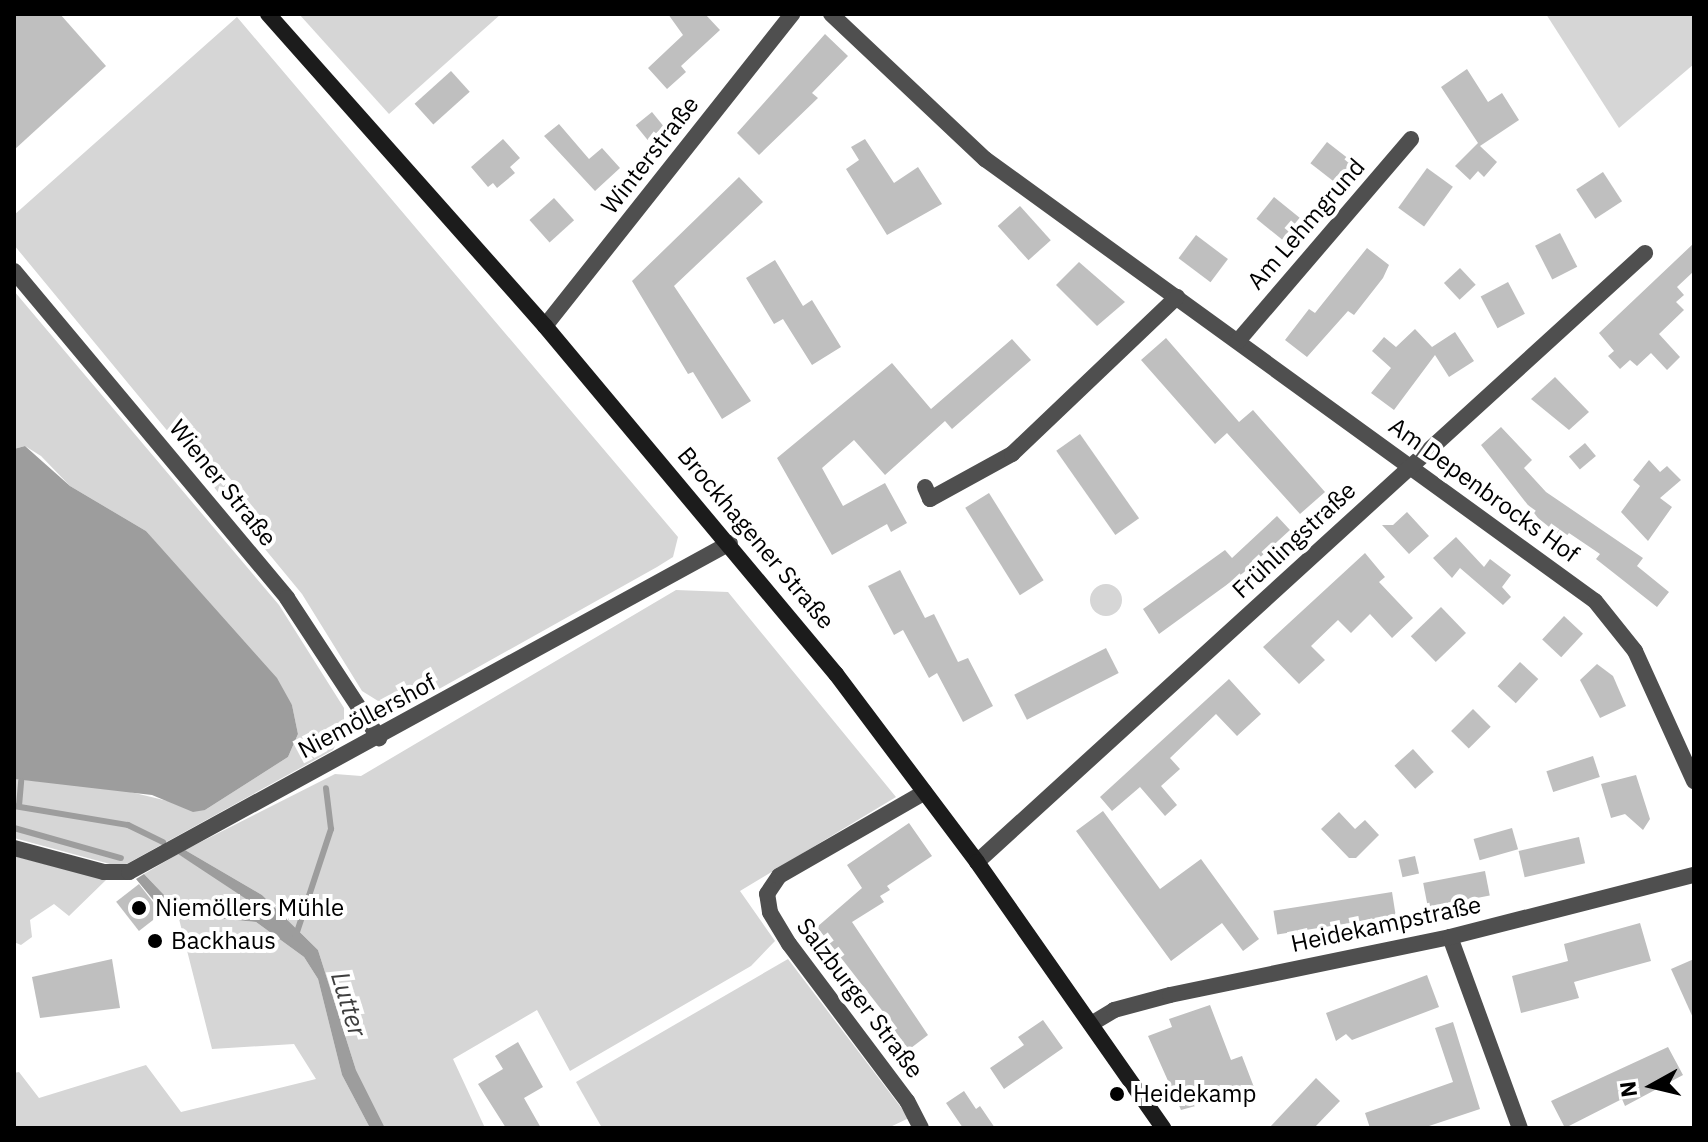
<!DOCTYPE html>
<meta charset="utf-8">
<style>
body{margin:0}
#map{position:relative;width:1708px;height:1142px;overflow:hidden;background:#fff;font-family:"IBM Plex Sans",sans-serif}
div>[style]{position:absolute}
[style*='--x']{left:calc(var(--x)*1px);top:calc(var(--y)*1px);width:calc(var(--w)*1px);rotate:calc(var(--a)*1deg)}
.green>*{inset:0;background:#d6d6d6}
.round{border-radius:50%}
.water>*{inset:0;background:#9d9d9d}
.stream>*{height:6px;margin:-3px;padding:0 3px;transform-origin:3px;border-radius:3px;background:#9d9d9d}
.building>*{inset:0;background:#bfbfbf;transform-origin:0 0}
.street>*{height:16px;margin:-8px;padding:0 8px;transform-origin:8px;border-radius:8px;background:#4f4f4f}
.secondary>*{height:16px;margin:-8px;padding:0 8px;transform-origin:8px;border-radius:8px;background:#1c1c1c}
.dots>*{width:22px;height:22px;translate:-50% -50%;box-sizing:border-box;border:4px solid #fff;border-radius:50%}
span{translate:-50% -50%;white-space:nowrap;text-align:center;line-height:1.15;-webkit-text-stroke:8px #fff;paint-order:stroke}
.street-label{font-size:24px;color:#000}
.poi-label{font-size:24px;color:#000}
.left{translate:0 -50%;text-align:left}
.water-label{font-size:26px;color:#3e3e3e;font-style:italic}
.frame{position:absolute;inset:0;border:16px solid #000;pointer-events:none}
.north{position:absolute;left:1612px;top:1046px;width:80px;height:80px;-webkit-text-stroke:6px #fff;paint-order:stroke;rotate:262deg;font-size:22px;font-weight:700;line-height:32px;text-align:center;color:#000}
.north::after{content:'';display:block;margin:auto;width:28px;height:36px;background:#000;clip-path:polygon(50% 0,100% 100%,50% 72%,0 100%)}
</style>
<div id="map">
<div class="green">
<div style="clip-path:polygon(299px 14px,501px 14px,389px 114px)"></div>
<div style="clip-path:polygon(1546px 14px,1694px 14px,1694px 64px,1619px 128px)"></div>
<div style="clip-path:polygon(237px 17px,678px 537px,673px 557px,657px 567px,414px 703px,391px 709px,362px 691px,302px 594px,14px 245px,14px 215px)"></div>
<div style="clip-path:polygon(14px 291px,279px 605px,344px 708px,344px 729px,333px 750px,121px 867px,14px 838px,14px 779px,114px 788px,205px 810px,288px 757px,298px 734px,292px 705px,146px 531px,70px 486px,41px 456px,25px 446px,14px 449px)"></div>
<div class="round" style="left:1090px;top:584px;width:32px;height:32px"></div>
<div style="clip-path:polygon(676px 590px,728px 592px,896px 797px,740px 891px,775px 941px,751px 966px,570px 1071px,537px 1010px,453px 1059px,485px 1128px,385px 1128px,356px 1070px,318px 950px,262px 895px,185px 850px,335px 774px,361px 776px)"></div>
<div style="clip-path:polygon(178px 854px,251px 898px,267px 912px,262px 916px,166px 897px,144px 874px)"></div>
<div style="clip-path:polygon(14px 856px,106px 880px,69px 916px,54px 904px,30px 920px,32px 937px,21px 945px,14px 942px)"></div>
<div style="clip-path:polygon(178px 915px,256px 922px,304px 957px,318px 979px,342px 1075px,370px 1128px,14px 1128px,14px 1073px,19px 1072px,39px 1098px,146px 1065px,181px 1112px,316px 1079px,294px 1044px,212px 1049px)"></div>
<div style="clip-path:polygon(788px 959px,909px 1118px,888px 1128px,602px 1128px,576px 1082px)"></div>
</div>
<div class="water">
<div style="clip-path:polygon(25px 446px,70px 486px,146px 531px,277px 678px,292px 705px,298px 734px,288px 757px,205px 810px,193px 812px,152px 795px,14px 779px,14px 449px)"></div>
<div style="clip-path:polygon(185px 850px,262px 895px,318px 950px,356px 1070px,385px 1128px,370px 1128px,342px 1075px,318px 979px,304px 957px,256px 922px,164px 913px,136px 879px,144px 874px,166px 897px,183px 904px,262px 916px,266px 912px,178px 854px)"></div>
</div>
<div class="stream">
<div style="--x:14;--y:806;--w:116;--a:9.5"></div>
<div style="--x:128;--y:825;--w:39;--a:26"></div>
<div style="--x:19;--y:806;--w:25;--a:-85"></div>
<div style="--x:14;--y:828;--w:111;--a:15.7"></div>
<div style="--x:295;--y:938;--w:115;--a:-71.7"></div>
<div style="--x:331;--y:829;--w:41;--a:-97"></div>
</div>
<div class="building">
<div style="clip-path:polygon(14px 14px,60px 14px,106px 66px,14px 150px)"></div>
<div style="clip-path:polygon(668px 14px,705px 14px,720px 30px,681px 66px,686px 72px,667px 89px,648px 68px,683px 35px)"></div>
<div style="clip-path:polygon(825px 34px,848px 56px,812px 93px,818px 98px,759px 155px,737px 133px)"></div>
<div style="clip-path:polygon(1467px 69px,1488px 102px,1502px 93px,1519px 120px,1480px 146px,1497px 162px,1484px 177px,1478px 171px,1470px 180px,1455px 166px,1478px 143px,1441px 87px)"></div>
<div style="left:451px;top:71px;width:28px;height:49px;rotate:48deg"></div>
<div style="left:652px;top:112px;width:19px;height:21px;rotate:51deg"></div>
<div style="clip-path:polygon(559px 124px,589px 159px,602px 148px,620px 168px,595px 191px,544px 136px)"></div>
<div style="clip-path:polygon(503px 139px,520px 158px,510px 167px,515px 173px,497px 188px,493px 183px,488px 187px,471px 167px)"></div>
<div style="clip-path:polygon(865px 139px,894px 183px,918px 167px,942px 204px,887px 235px,846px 169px,859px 160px,851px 147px)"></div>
<div style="left:1327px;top:142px;width:33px;height:27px;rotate:38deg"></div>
<div style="left:1427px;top:168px;width:32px;height:49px;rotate:36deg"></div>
<div style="left:1603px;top:172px;width:35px;height:32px;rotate:57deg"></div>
<div style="clip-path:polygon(739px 177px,763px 202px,674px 286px,751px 401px,722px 419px,693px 372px,688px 374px,632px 281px)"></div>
<div style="left:1274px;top:197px;width:33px;height:28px;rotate:39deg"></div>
<div style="left:554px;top:198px;width:30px;height:33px;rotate:48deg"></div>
<div style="left:1020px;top:206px;width:46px;height:30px;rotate:48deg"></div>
<div style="left:1560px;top:233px;width:38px;height:28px;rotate:63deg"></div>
<div style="left:1196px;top:235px;width:40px;height:29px;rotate:37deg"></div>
<div style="clip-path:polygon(1694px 243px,1694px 271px,1677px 287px,1684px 295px,1676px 302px,1684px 310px,1659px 334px,1680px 357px,1667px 370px,1651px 353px,1637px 366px,1630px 360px,1620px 369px,1608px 356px,1614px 351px,1599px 333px)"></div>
<div style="clip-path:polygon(1367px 248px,1389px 265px,1383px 278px,1354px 315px,1348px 311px,1307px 357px,1285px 340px,1309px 309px,1315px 313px)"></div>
<div style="clip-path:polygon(775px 260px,803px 306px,812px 300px,841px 347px,812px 365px,783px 319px,774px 324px,746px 278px)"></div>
<div style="clip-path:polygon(1079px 262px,1125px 302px,1097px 326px,1056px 285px)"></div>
<div style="left:1460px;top:268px;width:23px;height:22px;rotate:47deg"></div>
<div style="left:1508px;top:282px;width:36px;height:31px;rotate:62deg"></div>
<div style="clip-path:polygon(1415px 329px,1432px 347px,1455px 332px,1474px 361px,1449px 377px,1435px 355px,1394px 410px,1371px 393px,1391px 368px,1372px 351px,1384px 337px,1396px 347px)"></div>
<div style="clip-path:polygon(1166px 338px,1239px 422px,1253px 410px,1325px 492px,1300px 514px,1227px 433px,1215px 444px,1141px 360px)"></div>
<div style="clip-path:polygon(1012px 339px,1031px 360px,952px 429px,945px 421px,885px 475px,854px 440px,822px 468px,843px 506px,885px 483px,907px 523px,891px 532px,887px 524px,832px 555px,777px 458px,892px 363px,931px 409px)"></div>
<div style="clip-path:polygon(1555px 377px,1589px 412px,1569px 430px,1531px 399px)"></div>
<div style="clip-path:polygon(1501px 427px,1532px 460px,1524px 468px,1546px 492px,1643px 558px,1637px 566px,1669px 592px,1657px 607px,1596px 559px,1600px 554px,1569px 533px,1564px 539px,1538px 518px,1481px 445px)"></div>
<div style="left:1080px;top:434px;width:103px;height:29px;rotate:55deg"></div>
<div style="left:1585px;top:443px;width:17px;height:21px;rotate:50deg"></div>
<div style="clip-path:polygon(1649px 460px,1660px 472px,1667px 466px,1681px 480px,1660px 498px,1672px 507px,1648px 541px,1621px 512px,1640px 486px,1633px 480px)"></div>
<div style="left:989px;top:493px;width:103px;height:28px;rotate:58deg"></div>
<div style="clip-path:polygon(1407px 512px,1429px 536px,1409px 554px,1382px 525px,1393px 525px)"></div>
<div style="clip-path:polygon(1277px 516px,1290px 530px,1243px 573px,1159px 634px,1143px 609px,1225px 550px,1232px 558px)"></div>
<div style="clip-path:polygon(1456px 537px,1484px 567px,1490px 559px,1511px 575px,1502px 587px,1511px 597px,1503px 605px,1460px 568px,1452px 578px,1433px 558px)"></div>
<div style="clip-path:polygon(1365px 553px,1385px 577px,1379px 582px,1413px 618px,1392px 638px,1370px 614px,1351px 633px,1338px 620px,1311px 646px,1325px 660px,1299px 684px,1263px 647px)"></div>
<div style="clip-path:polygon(900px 570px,925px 618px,934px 614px,958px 662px,968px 658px,993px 706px,963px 722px,937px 673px,929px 678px,903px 630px,894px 635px,868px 586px)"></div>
<div style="left:1441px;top:607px;width:36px;height:42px;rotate:46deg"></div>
<div style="left:1564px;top:616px;width:26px;height:32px;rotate:43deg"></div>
<div style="left:1106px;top:648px;width:28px;height:103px;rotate:63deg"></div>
<div style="left:1520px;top:662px;width:25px;height:33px;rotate:43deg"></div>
<div style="clip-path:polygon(1597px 664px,1613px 676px,1626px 706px,1600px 718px,1580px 680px)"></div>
<div style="clip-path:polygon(1229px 679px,1261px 714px,1237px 736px,1216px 714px,1170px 758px,1180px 769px,1161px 786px,1177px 805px,1165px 816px,1140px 787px,1112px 811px,1100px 797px)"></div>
<div style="left:1473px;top:709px;width:25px;height:31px;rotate:45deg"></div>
<div style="left:1413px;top:749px;width:31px;height:25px;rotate:48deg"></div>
<div style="left:1593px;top:756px;width:22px;height:49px;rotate:72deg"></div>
<div style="clip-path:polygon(1636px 775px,1650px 819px,1643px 830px,1625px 814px,1611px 818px,1601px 784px)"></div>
<div style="clip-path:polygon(1103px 811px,1160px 889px,1201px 859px,1259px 939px,1243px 951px,1222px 923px,1171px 961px,1076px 831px)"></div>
<div style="clip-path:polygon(1339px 812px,1355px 829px,1365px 820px,1379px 835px,1356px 858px,1349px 858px,1321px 829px)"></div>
<div style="clip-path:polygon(909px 823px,932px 856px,887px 886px,890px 890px,880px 896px,884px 902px,852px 922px,928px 1035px,907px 1051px,888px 1024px,891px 1022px,817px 927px,862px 888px,847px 865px)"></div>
<div style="left:1512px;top:828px;width:22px;height:40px;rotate:74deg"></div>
<div style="left:1579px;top:837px;width:27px;height:62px;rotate:77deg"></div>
<div style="left:1415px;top:856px;width:18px;height:17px;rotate:77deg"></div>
<div style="left:1485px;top:871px;width:25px;height:63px;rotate:79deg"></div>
<div style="left:139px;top:884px;width:37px;height:29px;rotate:52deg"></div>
<div style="left:1392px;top:892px;width:24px;height:120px;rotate:81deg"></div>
<div style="clip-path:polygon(1640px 923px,1651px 961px,1574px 982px,1579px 998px,1521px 1013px,1512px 976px,1568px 961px,1564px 944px)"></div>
<div style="clip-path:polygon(112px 959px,120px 1008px,40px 1018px,32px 977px)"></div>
<div style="clip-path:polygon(1694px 959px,1694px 1020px,1671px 969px)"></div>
<div style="clip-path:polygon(1427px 975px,1439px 1007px,1352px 1040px,1346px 1034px,1336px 1041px,1326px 1013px)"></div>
<div style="clip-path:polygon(1210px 1005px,1231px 1060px,1242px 1056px,1257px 1095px,1242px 1105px,1235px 1095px,1181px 1110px,1148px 1036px,1172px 1027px,1169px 1019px)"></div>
<div style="clip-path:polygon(1043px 1020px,1063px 1048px,1004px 1089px,990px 1068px,1024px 1045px,1018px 1037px)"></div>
<div style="clip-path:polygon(1453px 1022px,1480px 1109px,1423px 1128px,1370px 1128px,1365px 1113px,1453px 1082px,1435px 1028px)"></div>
<div style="clip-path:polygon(518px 1042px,543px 1087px,524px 1098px,541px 1128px,506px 1128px,478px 1084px,503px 1069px,495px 1056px)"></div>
<div style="clip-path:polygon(1668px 1047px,1683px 1075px,1625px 1106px,1622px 1099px,1565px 1128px,1551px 1101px)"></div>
<div style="clip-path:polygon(1316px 1078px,1340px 1101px,1314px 1128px,1269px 1128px)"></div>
<div style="clip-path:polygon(964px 1091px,976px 1109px,980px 1106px,995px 1128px,963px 1128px,946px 1103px)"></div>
</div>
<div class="street">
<div style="--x:831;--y:14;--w:212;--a:43.3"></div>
<div style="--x:985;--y:159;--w:753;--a:35.93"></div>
<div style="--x:1595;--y:601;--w:64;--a:51.3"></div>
<div style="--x:1635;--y:651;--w:143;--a:65.6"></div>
<div style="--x:14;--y:271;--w:426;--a:50.1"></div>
<div style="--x:287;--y:598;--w:168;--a:56.7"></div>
<div style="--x:545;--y:326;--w:398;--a:-51.6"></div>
<div style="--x:1238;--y:341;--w:266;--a:-49.4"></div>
<div style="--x:925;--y:487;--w:13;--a:67"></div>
<div style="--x:930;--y:499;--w:94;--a:-28.8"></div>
<div style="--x:1012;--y:454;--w:228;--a:-43.6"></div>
<div style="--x:14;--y:848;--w:93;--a:14.9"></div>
<div style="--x:104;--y:872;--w:25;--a:0"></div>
<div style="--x:129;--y:872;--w:685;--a:-28.7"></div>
<div style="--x:977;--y:862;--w:904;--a:-42.35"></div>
<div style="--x:1450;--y:937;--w:203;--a:69.9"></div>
<div style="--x:1091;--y:1024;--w:27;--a:-31"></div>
<div style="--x:1114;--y:1010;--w:58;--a:-15"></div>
<div style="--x:1170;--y:995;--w:286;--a:-11.7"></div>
<div style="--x:1450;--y:937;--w:252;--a:-14.3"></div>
<div style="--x:921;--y:1128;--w:30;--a:-117"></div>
<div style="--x:907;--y:1101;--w:196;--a:-126.9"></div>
<div style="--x:789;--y:944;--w:37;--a:-121"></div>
<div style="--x:770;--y:912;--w:18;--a:-99"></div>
<div style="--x:767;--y:894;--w:22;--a:-56"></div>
<div style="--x:779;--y:876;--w:168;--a:-29.9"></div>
</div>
<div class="secondary">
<div style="--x:268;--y:14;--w:417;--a:48.4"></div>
<div style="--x:545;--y:326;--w:454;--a:50.1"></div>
<div style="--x:836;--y:674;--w:235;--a:53.1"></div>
<div style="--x:977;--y:862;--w:325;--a:55"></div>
</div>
<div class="dots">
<div style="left:139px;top:908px;background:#000"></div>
<div style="left:155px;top:941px;background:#000"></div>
<div style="left:1117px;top:1094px;background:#000"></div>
</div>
<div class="street-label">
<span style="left:650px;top:155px;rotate:-52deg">Winterstraße</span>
<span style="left:1306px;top:224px;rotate:-49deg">Am Lehmgrund</span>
<span style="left:223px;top:483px;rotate:51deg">Wiener Straße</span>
<span style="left:1484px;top:490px;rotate:36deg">Am Depenbrocks Hof</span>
<span style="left:756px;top:538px;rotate:50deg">Brockhagener Straße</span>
<span style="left:1294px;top:540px;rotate:-43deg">Frühlingstraße</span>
<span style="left:367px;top:716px;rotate:-28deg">Niemöllershof</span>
<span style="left:1386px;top:924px;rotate:-12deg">Heidekampstraße</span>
<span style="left:860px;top:998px;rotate:53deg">Salzburger Straße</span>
</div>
<div class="poi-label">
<span class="left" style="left:155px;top:908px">Niemöllers Mühle</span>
<span class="left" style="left:171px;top:941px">Backhaus</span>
<span class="left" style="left:1133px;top:1094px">Heidekamp</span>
</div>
<div class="water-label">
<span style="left:349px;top:1004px;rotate:73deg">Lutter</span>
</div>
<div class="frame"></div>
<div class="north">N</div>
</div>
